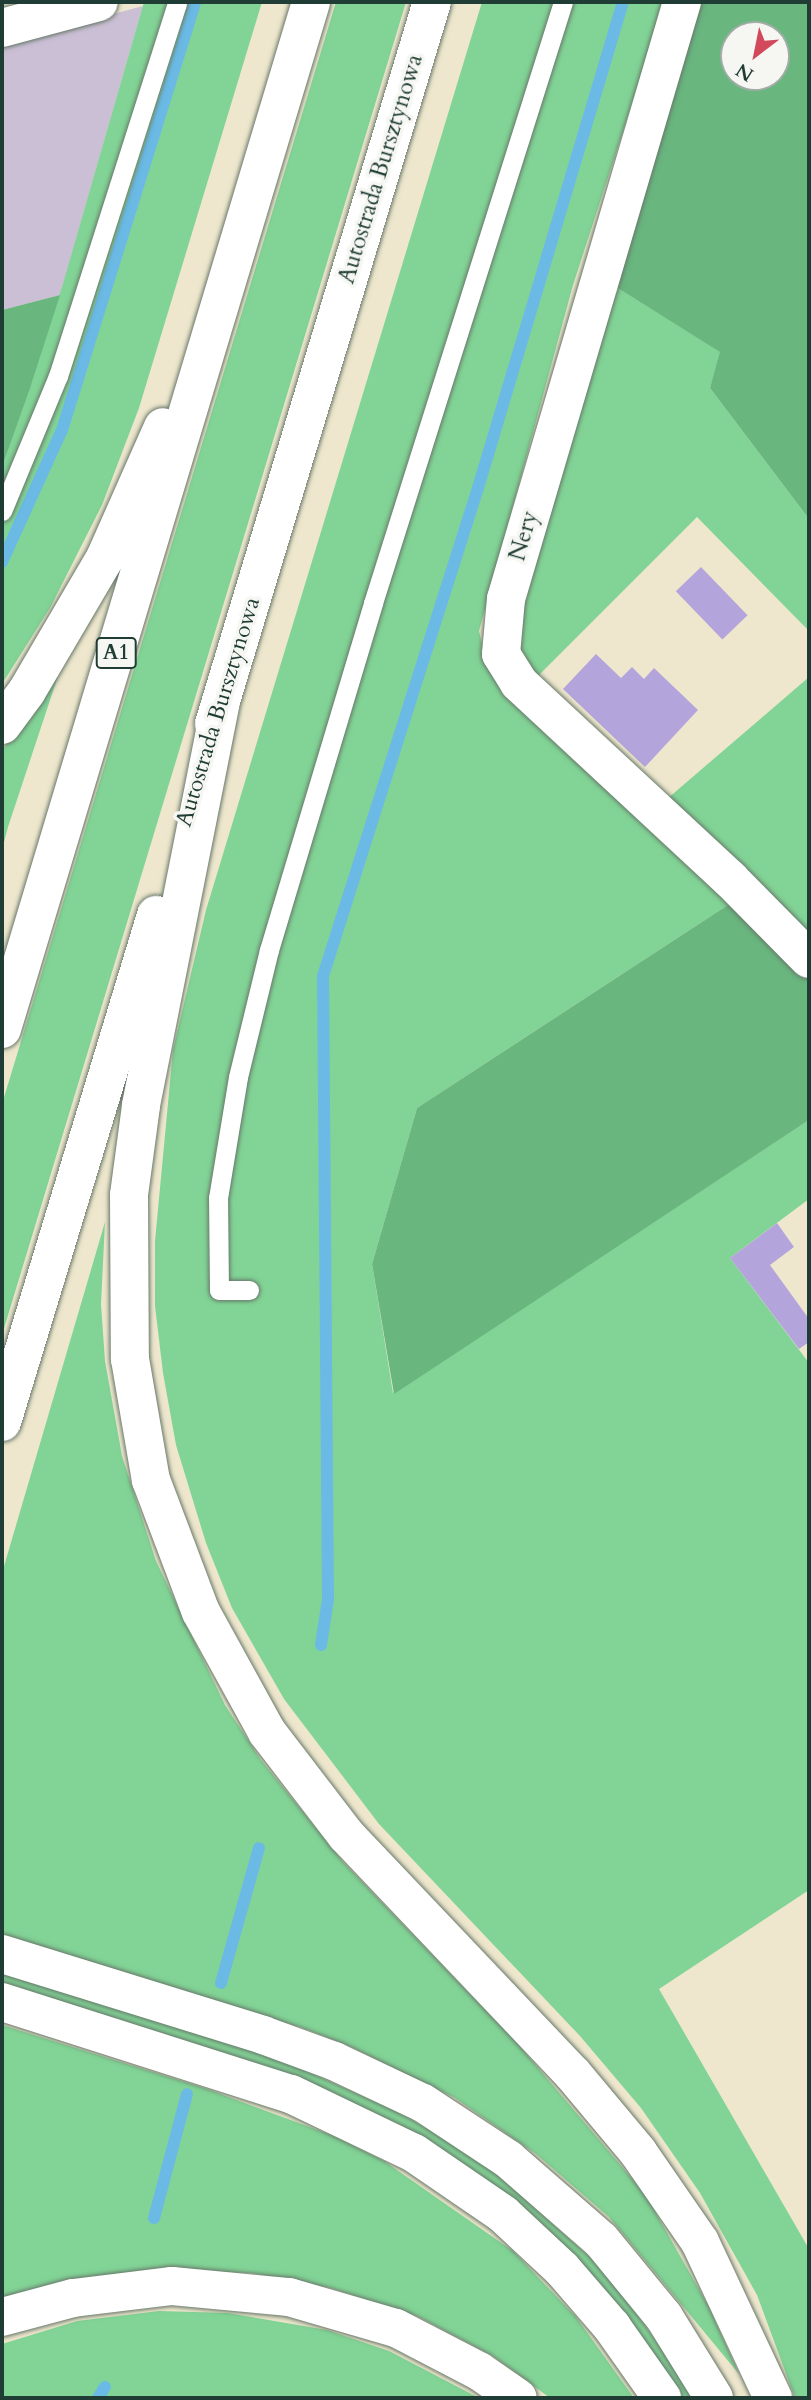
<!DOCTYPE html>
<style>
body{margin:0}
#map{position:relative;width:811px;height:2400px;overflow:hidden;background:#eee7cd;font-family:Cardo,serif}
div>[style]{position:absolute}
[style*='--x']{left:calc(var(--x)*1px);top:calc(var(--y)*1px);width:calc(var(--w)*1px);rotate:calc(var(--a)*1deg)}
.industrial>*{inset:0;background:#cbbfd5}
.green>*{inset:0;background:#82d496}
.forest>*{inset:0;background:#69b67f}
.stream>*{height:12px;margin:-6px;padding:0 6px;transform-origin:6px;border-radius:6px;background:#6abae5}
.building>*{inset:0;background:#b4a4dc;transform-origin:0 0}
.roads{filter:drop-shadow(0 0 2px #67786a) drop-shadow(0 0 2px #67786a)}
.lane>*{height:19px;margin:-9.5px;padding:0 9.5px;transform-origin:9.5px;border-radius:9.5px;background:#fff}
.street>*{height:38px;margin:-19px;padding:0 19px;transform-origin:19px;border-radius:19px;background:#fff}
.highway>*{height:38px;margin:-19px;padding:0 19px;transform-origin:19px;border-radius:19px;background:#fff}
span{translate:-50% -50%;white-space:nowrap;text-align:center;line-height:1.15;-webkit-text-stroke:7px #f6f6f2;paint-order:stroke}
.shield-label span{padding:2px 5px;background:#f6f6f2;border:2px solid;border-radius:5px;-webkit-text-stroke-width:0}
.shield-label{font-size:21px;color:#1f3d34;font-weight:700}
.street-label{font-size:23px;color:#1f3d34}
.frame{position:absolute;inset:0;border:4px solid #1f3d34;pointer-events:none}
.north{position:absolute;left:720px;top:21px;width:70px;height:70px;box-sizing:border-box;background:#f6f6f2;border:2px solid #a0aca6;border-radius:50%;rotate:212deg;font-size:19px;font-weight:700;line-height:28px;text-align:center;color:#1f3d34}
.north::after{content:'';display:block;margin:auto;width:24px;height:32px;background:#d1495b;clip-path:polygon(50% 0,100% 100%,50% 72%,0 100%)}
</style>
<div id="map">
<div class="industrial">
<div style="clip-path:polygon(143px 6px,60px 295px,2px 310px,2px 44px)"></div>
</div>
<div class="green">
<div style="clip-path:polygon(144px 2px,262px 2px,139px 408px,102px 505px,50px 608px,2px 684px,2px 467px,62px 287px)"></div>
<div style="clip-path:polygon(336px 2px,406px 2px,2px 1335px,2px 1104px)"></div>
<div style="clip-path:polygon(482px 2px,665px 2px,573px 285px,479px 631px,486px 661px,731px 903px,417px 1108px,372px 1264px,393px 1393px,809px 1120px,809px 1199px,730px 1258px,809px 1363px,809px 1890px,659px 1989px,809px 2249px,809px 2398px,795px 2398px,757px 2295px,700px 2193px,641px 2108px,580px 2036px,379px 1824px,284px 1699px,232px 1608px,206px 1543px,176px 1445px,163px 1373px,155px 1306px,155px 1241px,173px 1050px,206px 910px)"></div>
<div style="clip-path:polygon(616px 287px,721px 352px,710px 388px,809px 519px,809px 631px,697px 517px,536px 678px,517px 644px,522px 613px)"></div>
<div style="clip-path:polygon(58px 676px,8px 827px,2px 850px,2px 750px)"></div>
<div style="clip-path:polygon(809px 677px,809px 943px,667px 799px)"></div>
<div style="clip-path:polygon(105px 1222px,101px 1304px,105px 1361px,122px 1456px,156px 1561px,225px 1705px,261px 1760px,344px 1863px,517px 2043px,645px 2194px,709px 2307px,739px 2374px,609px 2217px,536px 2154px,455px 2098px,347px 2045px,303px 2028px,2px 1935px,2px 1573px)"></div>
<div style="clip-path:polygon(2px 1972px,219px 2039px,306px 2071px,398px 2112px,456px 2145px,492px 2170px,593px 2260px,631px 2305px,695px 2398px,681px 2398px,511px 2199px,2px 1988px)"></div>
<div style="clip-path:polygon(2px 2025px,207px 2089px,334px 2136px,384px 2161px,513px 2251px,576px 2317px,634px 2398px,550px 2398px,493px 2356px,417px 2316px,331px 2288px,251px 2273px,165px 2270px,2px 2301px)"></div>
<div style="clip-path:polygon(159px 2311px,228px 2313px,327px 2330px,389px 2351px,479px 2398px,2px 2398px,2px 2344px,77px 2321px)"></div>
</div>
<div class="forest">
<div style="clip-path:polygon(evenodd,700px 2px,809px 2px,809px 519px,710px 388px,720px 352px,616px 287px,700px 2px,734px 35px,776px 35px,776px 77px,734px 77px,734px 35px)"></div>
<div style="clip-path:polygon(60px 295px,30px 388px,2px 467px,2px 310px)"></div>
<div style="clip-path:polygon(731px 903px,809px 978px,809px 1120px,394px 1394px,372px 1264px,417px 1108px)"></div>
</div>
<div class="stream">
<div style="--x:2;--y:562;--w:145;--a:-65.6"></div>
<div style="--x:62;--y:430;--w:448;--a:-72.7"></div>
<div style="--x:321;--y:1645;--w:47;--a:-81.3"></div>
<div style="--x:328;--y:1599;--w:623;--a:-90.46"></div>
<div style="--x:323;--y:976;--w:512;--a:-72.38"></div>
<div style="--x:478;--y:488;--w:507;--a:-73.39"></div>
<div style="--x:221;--y:1983;--w:140;--a:-74.3"></div>
<div style="--x:154;--y:2218;--w:128;--a:-75.1"></div>
<div style="--x:98;--y:2398;--w:13;--a:-58"></div>
</div>
<div class="building">
<div style="left:701px;top:567px;width:67px;height:35px;rotate:46deg"></div>
<div style="clip-path:polygon(596px 654px,621px 678px,632px 667px,644px 679px,654px 668px,698px 710px,645px 767px,563px 689px)"></div>
<div style="clip-path:polygon(777px 1223px,794px 1247px,770px 1265px,809px 1319px,809px 1342px,799px 1349px,730px 1258px)"></div>
</div>
<div class="roads">
<div class="lane">
<div style="--x:2;--y:511;--w:146;--a:-67.5"></div>
<div style="--x:58;--y:376;--w:392;--a:-72.3"></div>
<div style="--x:249;--y:1290;--w:30;--a:180"></div>
<div style="--x:219;--y:1290;--w:92;--a:-90.6"></div>
<div style="--x:218;--y:1198;--w:123;--a:-80.6"></div>
<div style="--x:238;--y:1077;--w:131;--a:-76.3"></div>
<div style="--x:269;--y:950;--w:362;--a:-73.3"></div>
<div style="--x:373;--y:603;--w:630;--a:-72.46"></div>
</div>
<div class="street">
<div style="--x:682;--y:2;--w:622;--a:106.43"></div>
<div style="--x:506;--y:599;--w:55;--a:95.2"></div>
<div style="--x:501;--y:654;--w:34;--a:58"></div>
<div style="--x:519;--y:683;--w:288;--a:42.9"></div>
<div style="--x:730;--y:879;--w:112;--a:45.4"></div>
<div style="--x:2;--y:28;--w:100;--a:-15"></div>
</div>
<div class="highway">
<div style="--x:221;--y:701;--w:413;--a:101.2"></div>
<div style="--x:141;--y:1106;--w:90;--a:97.7"></div>
<div style="--x:129;--y:1195;--w:164;--a:89.7"></div>
<div style="--x:130;--y:1359;--w:123;--a:80.2"></div>
<div style="--x:151;--y:1480;--w:141;--a:69.3"></div>
<div style="--x:201;--y:1612;--w:137;--a:61.2"></div>
<div style="--x:267;--y:1732;--w:130;--a:52.5"></div>
<div style="--x:346;--y:1835;--w:328;--a:46.5"></div>
<div style="--x:572;--y:2073;--w:103;--a:50.1"></div>
<div style="--x:638;--y:2152;--w:109;--a:55.4"></div>
<div style="--x:700;--y:2242;--w:172;--a:64.9"></div>
<div style="--x:214;--y:724;--w:754;--a:-73.2"></div>
<div style="--x:2;--y:725;--w:42;--a:-53.7"></div>
<div style="--x:27;--y:691;--w:154;--a:-59.6"></div>
<div style="--x:105;--y:558;--w:143;--a:-66.1"></div>
<div style="--x:2;--y:1029;--w:1072;--a:-73.25"></div>
<div style="--x:2;--y:1422;--w:530;--a:-73.1"></div>
<div style="--x:2;--y:1954;--w:273;--a:17.2"></div>
<div style="--x:263;--y:2035;--w:76;--a:20.1"></div>
<div style="--x:334;--y:2061;--w:98;--a:25.3"></div>
<div style="--x:423;--y:2103;--w:102;--a:33.4"></div>
<div style="--x:508;--y:2159;--w:123;--a:41.1"></div>
<div style="--x:601;--y:2240;--w:99;--a:50.7"></div>
<div style="--x:664;--y:2317;--w:95;--a:58.3"></div>
<div style="--x:2;--y:2002;--w:303;--a:17.7"></div>
<div style="--x:291;--y:2094;--w:136;--a:25.6"></div>
<div style="--x:414;--y:2153;--w:108;--a:34.4"></div>
<div style="--x:503;--y:2214;--w:81;--a:43"></div>
<div style="--x:562;--y:2269;--w:77;--a:49.2"></div>
<div style="--x:612;--y:2327;--w:87;--a:54.8"></div>
<div style="--x:2;--y:2317;--w:73;--a:-15"></div>
<div style="--x:73;--y:2298;--w:100;--a:-6.9"></div>
<div style="--x:172;--y:2286;--w:118;--a:5.4"></div>
<div style="--x:289;--y:2297;--w:111;--a:16.2"></div>
<div style="--x:396;--y:2328;--w:93;--a:27.4"></div>
<div style="--x:479;--y:2371;--w:47;--a:34.7"></div>
</div>
</div>
<div class="shield-label">
<span style="left:116px;top:653px">A1</span>
</div>
<div class="street-label">
<span style="left:381px;top:169px;rotate:-73deg">Autostrada Bursztynowa</span>
<span style="left:524px;top:536px;rotate:-74deg">Nery</span>
<span style="left:218px;top:712px;rotate:-73deg">Autostrada Bursztynowa</span>
</div>
<div class="frame"></div>
<div class="north">N</div>
</div>
